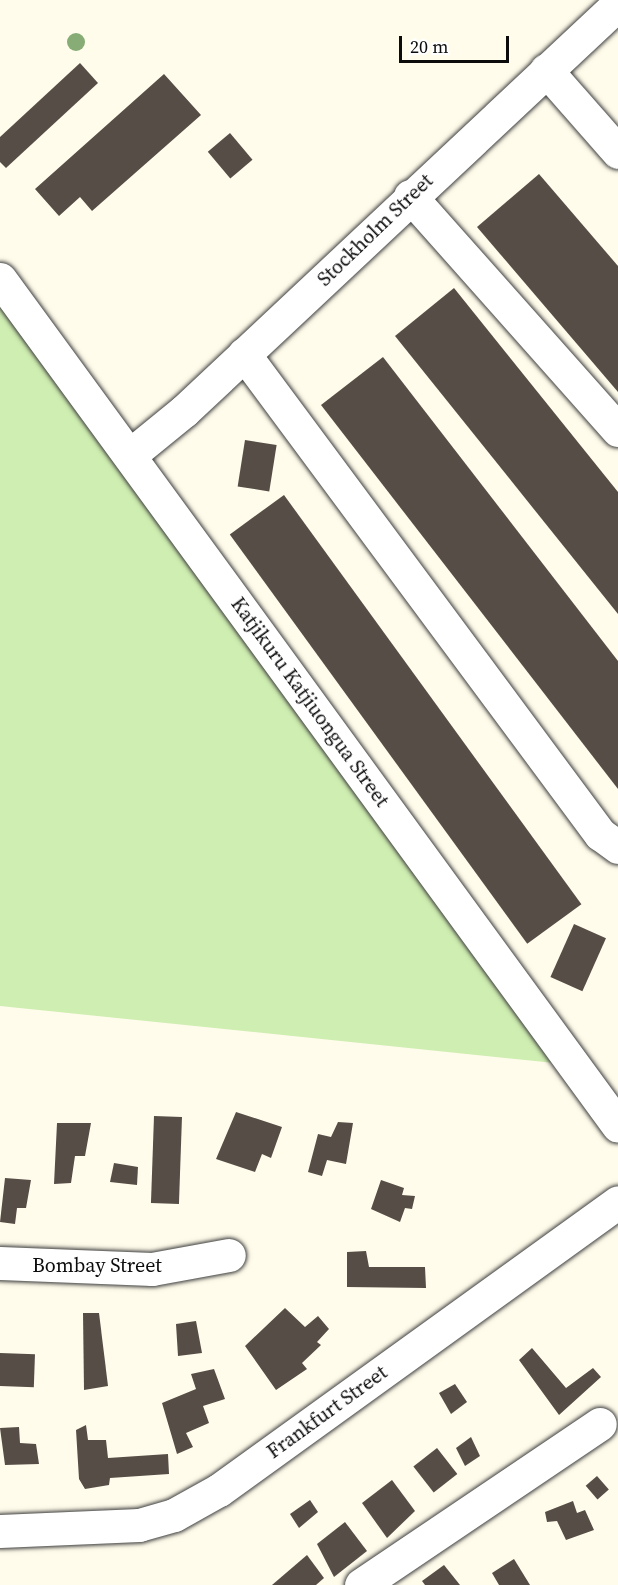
<!DOCTYPE html>
<style>
body{margin:0}
#map{position:relative;width:618px;height:1585px;overflow:hidden;background:#fffceb;font-family:"Source Serif 4",serif}
div>[style]{position:absolute}
[style*='--x']{left:calc(var(--x)*1px);top:calc(var(--y)*1px);width:calc(var(--w)*1px);rotate:calc(var(--a)*1deg)}
.green>*{inset:0;background:#cfeeb1}
.building>*{inset:0;background:#564d47;transform-origin:0 0}
.roads{filter:drop-shadow(0 0 2px #3f3f3f) drop-shadow(0 0 2px #3f3f3f)}
.minor>*{height:33px;margin:-16.5px;padding:0 16.5px;transform-origin:16.5px;border-radius:16.5px;background:#fff}
.trees>*{width:18px;height:18px;margin:-9px;border-radius:50%;background:#87ac76}
span{translate:-50% -50%;white-space:nowrap;text-align:center;line-height:1.15;-webkit-text-stroke:6px #fff;paint-order:stroke}
.street-label{font-size:20px;color:#0c0c0c}
.scale{position:absolute;left:399px;top:36px;width:110px;height:27px;box-sizing:border-box;border:3px solid #0c0c0c;border-top:0;padding-left:8px;font-size:18px;line-height:21px;white-space:nowrap;color:#0c0c0c;-webkit-text-stroke:4px #fff;paint-order:stroke}
</style>
<div id="map">
<div class="green">
<div style="clip-path:polygon(0 279px,574px 1065px,0 1006px)"></div>
</div>
<div class="building">
<div style="clip-path:polygon(80px 63px,98px 83px,6px 168px,0 162px,0 137px)"></div>
<div style="clip-path:polygon(164px 74px,201px 115px,92px 211px,80px 197px,59px 216px,35px 189px)"></div>
<div style="left:230px;top:133px;width:35px;height:29px;rotate:50deg"></div>
<div style="clip-path:polygon(539px 174px,618px 266px,618px 392px,477px 227px)"></div>
<div style="clip-path:polygon(454px 288px,618px 492px,618px 614px,395px 336px)"></div>
<div style="clip-path:polygon(383px 357px,618px 661px,618px 789px,321px 405px)"></div>
<div style="left:245px;top:440px;width:32px;height:47px;rotate:9deg"></div>
<div style="left:284px;top:495px;width:506px;height:67px;rotate:54deg"></div>
<div style="left:574px;top:924px;width:35px;height:58px;rotate:24deg"></div>
<div style="clip-path:polygon(236px 1112px,282px 1127px,271px 1158px,262px 1154px,255px 1172px,216px 1159px)"></div>
<div style="left:154px;top:1116px;width:28px;height:87px;rotate:2deg"></div>
<div style="clip-path:polygon(338px 1122px,353px 1123px,346px 1164px,327px 1160px,322px 1176px,308px 1172px,318px 1134px,331px 1137px)"></div>
<div style="clip-path:polygon(57px 1123px,91px 1123px,85px 1156px,75px 1156px,71px 1183px,54px 1184px)"></div>
<div style="clip-path:polygon(114px 1163px,138px 1167px,137px 1185px,110px 1182px)"></div>
<div style="clip-path:polygon(5px 1178px,31px 1180px,26px 1208px,17px 1208px,15px 1224px,0 1222px)"></div>
<div style="clip-path:polygon(381px 1180px,404px 1188px,402px 1195px,415px 1196px,412px 1209px,405px 1208px,400px 1222px,371px 1209px)"></div>
<div style="clip-path:polygon(366px 1251px,369px 1267px,425px 1267px,426px 1288px,347px 1287px,347px 1252px)"></div>
<div style="clip-path:polygon(285px 1308px,305px 1327px,318px 1316px,329px 1329px,317px 1342px,321px 1345px,302px 1363px,307px 1369px,276px 1390px,245px 1346px)"></div>
<div style="clip-path:polygon(83px 1313px,99px 1313px,108px 1386px,84px 1390px)"></div>
<div style="clip-path:polygon(196px 1321px,202px 1353px,178px 1356px,176px 1324px)"></div>
<div style="clip-path:polygon(532px 1348px,566px 1388px,593px 1368px,601px 1377px,559px 1415px,519px 1360px)"></div>
<div style="left:0;top:1353px;width:35px;height:33px;rotate:2deg"></div>
<div style="clip-path:polygon(214px 1369px,225px 1399px,203px 1406px,209px 1423px,186px 1433px,193px 1447px,177px 1454px,162px 1403px,196px 1389px,191px 1374px)"></div>
<div style="clip-path:polygon(455px 1384px,467px 1402px,451px 1414px,439px 1393px)"></div>
<div style="clip-path:polygon(86px 1425px,88px 1440px,106px 1440px,108px 1458px,168px 1454px,169px 1474px,110px 1478px,109px 1485px,85px 1489px,79px 1479px,76px 1430px)"></div>
<div style="clip-path:polygon(19px 1427px,20px 1443px,36px 1444px,39px 1464px,5px 1465px,0 1428px)"></div>
<div style="clip-path:polygon(471px 1437px,480px 1456px,465px 1466px,456px 1448px)"></div>
<div style="left:437px;top:1448px;width:33px;height:30px;rotate:52deg"></div>
<div style="left:597px;top:1476px;width:18px;height:15px;rotate:49deg"></div>
<div style="clip-path:polygon(392px 1480px,415px 1511px,387px 1538px,362px 1503px)"></div>
<div style="clip-path:polygon(310px 1500px,318px 1512px,299px 1528px,290px 1514px)"></div>
<div style="clip-path:polygon(573px 1501px,577px 1513px,585px 1510px,594px 1530px,566px 1540px,557px 1521px,547px 1522px,545px 1512px)"></div>
<div style="clip-path:polygon(345px 1522px,367px 1551px,334px 1577px,317px 1544px)"></div>
<div style="clip-path:polygon(307px 1555px,324px 1578px,316px 1585px,272px 1585px)"></div>
<div style="clip-path:polygon(514px 1559px,530px 1585px,499px 1585px,492px 1573px)"></div>
<div style="clip-path:polygon(444px 1565px,460px 1585px,425px 1585px,422px 1581px)"></div>
</div>
<div class="roads">
<div class="minor">
<div style="--x:546;--y:70;--w:109;--a:48.7"></div>
<div style="--x:410;--y:196;--w:313;--a:48.4"></div>
<div style="--x:0;--y:279;--w:1048;--a:53.88"></div>
<div style="--x:244;--y:354;--w:598;--a:53.44"></div>
<div style="--x:600;--y:834;--w:22;--a:36"></div>
<div style="--x:130;--y:455;--w:70;--a:-39.2"></div>
<div style="--x:184;--y:411;--w:595;--a:-43.16"></div>
<div style="--x:0;--y:1263;--w:152;--a:2.3"></div>
<div style="--x:152;--y:1269;--w:78;--a:-10.3"></div>
<div style="--x:0;--y:1531;--w:139;--a:-2.5"></div>
<div style="--x:139;--y:1525;--w:36;--a:-16"></div>
<div style="--x:174;--y:1515;--w:51;--a:-29.1"></div>
<div style="--x:219;--y:1490;--w:492;--a:-35.8"></div>
<div style="--x:361;--y:1585;--w:288;--a:-34"></div>
</div>
</div>
<div class="trees">
<div style="left:76px;top:42px"></div>
</div>
<div class="street-label">
<span style="left:375px;top:230px;rotate:-44deg">Stockholm Street</span>
<span style="left:310px;top:702px;rotate:54deg">Katjikuru Katjiuongua Street</span>
<span style="left:97px;top:1265px">Bombay Street</span>
<span style="left:327px;top:1412px;rotate:-36deg">Frankfurt Street</span>
</div>
<div class="scale">20 m</div>
</div>
